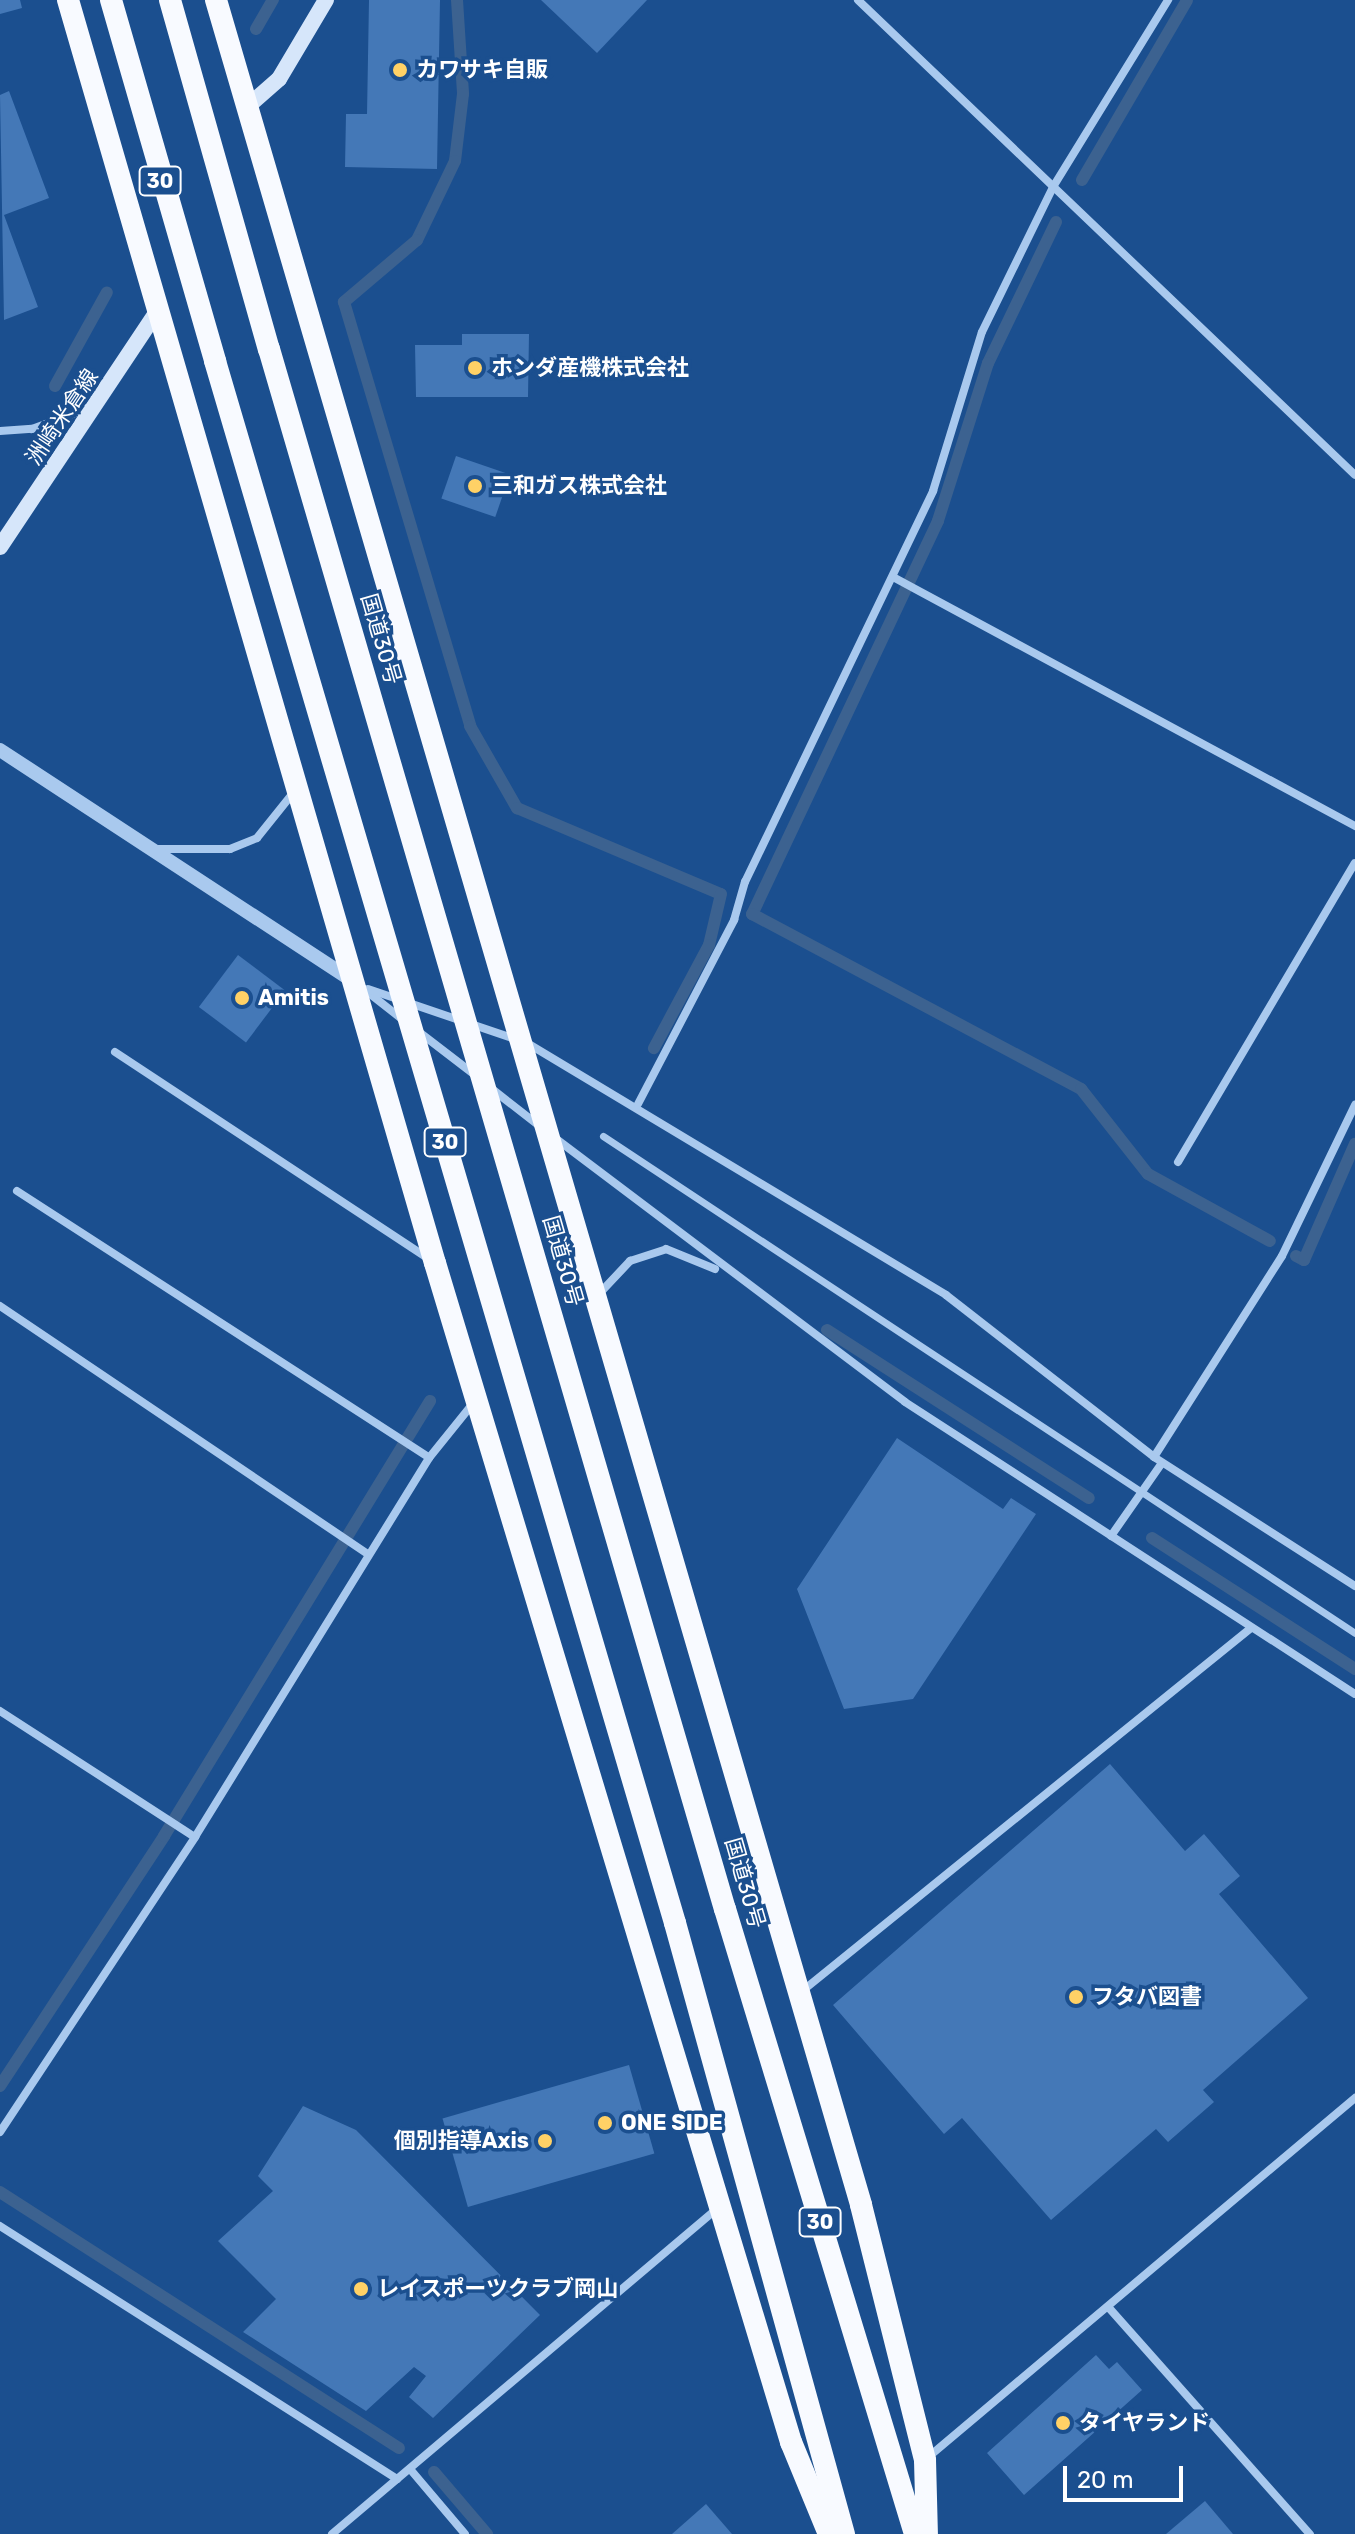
<!DOCTYPE html>
<meta charset="utf-8">
<style>
body{margin:0}
#map{position:relative;width:1355px;height:2534px;overflow:hidden;background:#1b4f8f;font-family:Rubik,"Noto Sans JP",sans-serif}
div>[style]{position:absolute}
[style*='--x']{left:calc(var(--x)*1px);top:calc(var(--y)*1px);width:calc(var(--w)*1px);rotate:calc(var(--a)*1deg)}
.stream>*{height:12px;margin:-6px;padding:0 6px;transform-origin:6px;border-radius:6px;background:#3c6290}
.building>*{inset:0;background:#4478b7;transform-origin:0 0}
.pedestrian>*{height:7px;margin:-3.5px;padding:0 3.5px;transform-origin:3.5px;border-radius:3.5px;background:#a9c9ee}
.minor>*{height:8px;margin:-4px;padding:0 4px;transform-origin:4px;border-radius:4px;background:#a9c9ee}
.tertiary>*{height:14px;margin:-7px;padding:0 7px;transform-origin:7px;border-radius:7px;background:#a9c9ee}
.secondary>*{height:16px;margin:-8px;padding:0 8px;transform-origin:8px;border-radius:8px;background:#d6e6fa}
.trunk>*{height:22px;margin:-11px;padding:0 11px;transform-origin:11px;border-radius:11px;background:#f8faff}
.trunk-bridge>*{height:22px;margin:-11px;padding:0 11px;transform-origin:11px;border-radius:11px;background:#f8faff}
.dots>*{width:22px;height:22px;translate:-50% -50%;box-sizing:border-box;border:4px solid #1b4f8f;border-radius:50%}
span{translate:-50% -50%;white-space:nowrap;text-align:center;line-height:1.15;-webkit-text-stroke:7px #1b4f8f;paint-order:stroke}
.shield-label span{padding:2px 6px;background:#1b4f8f;border:2px solid;border-radius:6px;-webkit-text-stroke-width:0}
.shield-label{font-size:20px;color:#fff;font-weight:700}
.poi-label{font-size:22px;color:#fff;font-weight:700}
.left{translate:0 -50%;text-align:left}
.right{translate:-100% -50%;text-align:right}
.street-label{font-size:22px;color:#fff}
.scale{position:absolute;left:1063px;top:2466px;width:120px;height:36px;box-sizing:border-box;border:4px solid #fff;border-top:0;padding-left:10px;font-size:24px;line-height:28px;white-space:nowrap;color:#fff;-webkit-text-stroke:6px #1b4f8f;paint-order:stroke}
</style>
<div id="map">
<div class="stream">
<div style="--x:457;--y:0;--w:94;--a:86.3"></div>
<div style="--x:463;--y:94;--w:67;--a:96.8"></div>
<div style="--x:455;--y:161;--w:88;--a:115.7"></div>
<div style="--x:417;--y:240;--w:96;--a:139.7"></div>
<div style="--x:344;--y:302;--w:442;--a:73.4"></div>
<div style="--x:470;--y:726;--w:95;--a:60.2"></div>
<div style="--x:517;--y:808;--w:221;--a:22.9"></div>
<div style="--x:721;--y:894;--w:52;--a:103.2"></div>
<div style="--x:709;--y:945;--w:117;--a:118.1"></div>
<div style="--x:256;--y:29;--w:34;--a:-60"></div>
<div style="--x:1082;--y:180;--w:208;--a:-59.7"></div>
<div style="--x:1056;--y:222;--w:157;--a:115.7"></div>
<div style="--x:988;--y:363;--w:166;--a:107.6"></div>
<div style="--x:938;--y:521;--w:435;--a:115.3"></div>
<div style="--x:752;--y:914;--w:373;--a:28"></div>
<div style="--x:1081;--y:1089;--w:108;--a:51.8"></div>
<div style="--x:1148;--y:1174;--w:139;--a:28.8"></div>
<div style="--x:55;--y:386;--w:107;--a:-61"></div>
<div style="--x:1296;--y:1256;--w:9;--a:27"></div>
<div style="--x:1304;--y:1260;--w:127;--a:-66.3"></div>
<div style="--x:827;--y:1330;--w:311;--a:32.7"></div>
<div style="--x:1152;--y:1538;--w:242;--a:32.8"></div>
<div style="--x:0;--y:2086;--w:299;--a:-56.7"></div>
<div style="--x:164;--y:1836;--w:510;--a:-58.55"></div>
<div style="--x:0;--y:2192;--w:474;--a:32.7"></div>
<div style="--x:434;--y:2472;--w:82;--a:49.5"></div>
</div>
<div class="building">
<div style="clip-path:polygon(0 0,20px 0,22px 8px,0 14px)"></div>
<div style="clip-path:polygon(369px 0,440px 0,437px 169px,345px 167px,346px 114px,367px 114px)"></div>
<div style="clip-path:polygon(541px 0,647px 0,597px 53px)"></div>
<div style="clip-path:polygon(9px 91px,49px 198px,4px 215px,38px 307px,4px 320px,0 95px)"></div>
<div style="clip-path:polygon(462px 334px,529px 334px,528px 397px,416px 397px,415px 345px,462px 345px)"></div>
<div style="left:456px;top:456px;width:57px;height:45px;rotate:19deg"></div>
<div style="left:238px;top:955px;width:59px;height:65px;rotate:37deg"></div>
<div style="clip-path:polygon(897px 1438px,1003px 1509px,1011px 1498px,1036px 1514px,913px 1699px,844px 1709px,797px 1589px)"></div>
<div style="clip-path:polygon(1110px 1764px,1185px 1851px,1204px 1834px,1240px 1876px,1219px 1894px,1308px 1998px,1203px 2090px,1214px 2102px,1168px 2142px,1156px 2129px,1051px 2220px,962px 2118px,944px 2134px,833px 2005px)"></div>
<div style="left:629px;top:2065px;width:92px;height:194px;rotate:74deg"></div>
<div style="clip-path:polygon(303px 2106px,356px 2130px,540px 2315px,433px 2418px,409px 2397px,426px 2376px,414px 2367px,366px 2411px,243px 2332px,276px 2299px,218px 2241px,273px 2191px,258px 2176px)"></div>
<div style="clip-path:polygon(1096px 2355px,1109px 2369px,1117px 2362px,1142px 2390px,1024px 2495px,987px 2453px)"></div>
<div style="clip-path:polygon(1205px 2501px,1233px 2534px,1166px 2534px)"></div>
<div style="clip-path:polygon(706px 2504px,732px 2534px,672px 2534px)"></div>
</div>
<div class="pedestrian">
<div style="--x:603;--y:1136;--w:901;--a:33.46"></div>
</div>
<div class="minor">
<div style="--x:858;--y:0;--w:687;--a:43.7"></div>
<div style="--x:0;--y:431;--w:32;--a:-4"></div>
<div style="--x:32;--y:429;--w:63;--a:-20.4"></div>
<div style="--x:893;--y:577;--w:525;--a:28.32"></div>
<div style="--x:156;--y:849;--w:74;--a:0"></div>
<div style="--x:230;--y:849;--w:29;--a:-22"></div>
<div style="--x:257;--y:838;--w:58;--a:-51.3"></div>
<div style="--x:360;--y:986;--w:53;--a:38.2"></div>
<div style="--x:368;--y:989;--w:155;--a:18.8"></div>
<div style="--x:419;--y:1032;--w:71;--a:37.5"></div>
<div style="--x:527;--y:1043;--w:489;--a:31"></div>
<div style="--x:946;--y:1295;--w:264;--a:37.9"></div>
<div style="--x:1154;--y:1457;--w:239;--a:32.7"></div>
<div style="--x:115;--y:1052;--w:375;--a:33.4"></div>
<div style="--x:492;--y:1089;--w:58;--a:38"></div>
<div style="--x:638;--y:1104;--w:208;--a:-62.4"></div>
<div style="--x:734;--y:920;--w:40;--a:-74"></div>
<div style="--x:745;--y:882;--w:434;--a:-64.3"></div>
<div style="--x:933;--y:491;--w:166;--a:-72.9"></div>
<div style="--x:982;--y:332;--w:161;--a:-63.9"></div>
<div style="--x:1053;--y:187;--w:220;--a:-58.4"></div>
<div style="--x:555;--y:1138;--w:438;--a:37"></div>
<div style="--x:905;--y:1402;--w:536;--a:32.98"></div>
<div style="--x:1178;--y:1162;--w:347;--a:-59.4"></div>
<div style="--x:17;--y:1191;--w:491;--a:32.9"></div>
<div style="--x:598;--y:1295;--w:47;--a:-46.7"></div>
<div style="--x:630;--y:1261;--w:38;--a:-18"></div>
<div style="--x:666;--y:1249;--w:53;--a:22.2"></div>
<div style="--x:0;--y:1306;--w:444;--a:34"></div>
<div style="--x:1154;--y:1457;--w:238;--a:-57.5"></div>
<div style="--x:1282;--y:1256;--w:168;--a:-64.2"></div>
<div style="--x:1111;--y:1536;--w:89;--a:-55.1"></div>
<div style="--x:0;--y:1711;--w:232;--a:32.9"></div>
<div style="--x:801;--y:1992;--w:579;--a:-38.97"></div>
<div style="--x:0;--y:2132;--w:354;--a:-56.5"></div>
<div style="--x:195;--y:1837;--w:445;--a:-58.3"></div>
<div style="--x:429;--y:1458;--w:72;--a:-51.2"></div>
<div style="--x:0;--y:2226;--w:471;--a:32.5"></div>
<div style="--x:1110;--y:2309;--w:301;--a:48.4"></div>
<div style="--x:926;--y:2459;--w:561;--a:-40.08"></div>
<div style="--x:410;--y:2469;--w:85;--a:49.8"></div>
<div style="--x:332;--y:2534;--w:507;--a:-40.2"></div>
</div>
<div class="tertiary">
<div style="--x:0;--y:750;--w:422;--a:33.2"></div>
</div>
<div class="secondary">
<div style="--x:248;--y:106;--w:41;--a:-41.1"></div>
<div style="--x:279;--y:79;--w:92;--a:-59.3"></div>
<div style="--x:0;--y:547;--w:285;--a:-56.3"></div>
</div>
<div class="trunk">
<div style="--x:68;--y:0;--w:1315;--a:73.8"></div>
<div style="--x:435;--y:1263;--w:1232;--a:73.2"></div>
<div style="--x:791;--y:2442;--w:100;--a:67.6"></div>
<div style="--x:111;--y:0;--w:376;--a:73.9"></div>
<div style="--x:170;--y:0;--w:363;--a:74.2"></div>
<div style="--x:216;--y:0;--w:2297;--a:73.69"></div>
<div style="--x:861;--y:2205;--w:263;--a:75.9"></div>
<div style="--x:925;--y:2460;--w:74;--a:88.5"></div>
<div style="--x:725;--y:1909;--w:653;--a:73.09"></div>
<div style="--x:675;--y:1923;--w:634;--a:74.54"></div>
</div>
<div class="trunk-bridge">
<div style="--x:269;--y:349;--w:1625;--a:73.71"></div>
<div style="--x:215;--y:361;--w:1628;--a:73.59"></div>
</div>
<div class="dots">
<div style="left:400px;top:70px;background:#ffd166"></div>
<div style="left:475px;top:368px;background:#ffd166"></div>
<div style="left:475px;top:486px;background:#ffd166"></div>
<div style="left:242px;top:998px;background:#ffd166"></div>
<div style="left:1076px;top:1997px;background:#ffd166"></div>
<div style="left:605px;top:2123px;background:#ffd166"></div>
<div style="left:545px;top:2141px;background:#ffd166"></div>
<div style="left:361px;top:2289px;background:#ffd166"></div>
<div style="left:1063px;top:2423px;background:#ffd166"></div>
</div>
<div class="shield-label">
<span style="left:160px;top:181px">30</span>
<span style="left:445px;top:1142px">30</span>
<span style="left:820px;top:2222px">30</span>
</div>
<div class="poi-label">
<span class="left" style="left:416px;top:70px">カワサキ自販</span>
<span class="left" style="left:491px;top:368px">ホンダ産機株式会社</span>
<span class="left" style="left:491px;top:486px">三和ガス株式会社</span>
<span class="left" style="left:258px;top:998px">Amitis</span>
<span class="left" style="left:1092px;top:1997px">フタバ図書</span>
<span class="left" style="left:621px;top:2123px">ONE SIDE</span>
<span class="right" style="left:529px;top:2141px">個別指導Axis</span>
<span class="left" style="left:377px;top:2289px">レイスポーツクラブ岡山</span>
<span class="left" style="left:1079px;top:2423px">タイヤランド</span>
</div>
<div class="street-label">
<span style="left:62px;top:417px;rotate:-56deg">洲崎米倉線</span>
<span style="left:381px;top:639px;rotate:74deg">国道30号</span>
<span style="left:563px;top:1261px;rotate:74deg">国道30号</span>
<span style="left:745px;top:1883px;rotate:74deg">国道30号</span>
</div>
<div class="scale">20 m</div>
</div>
